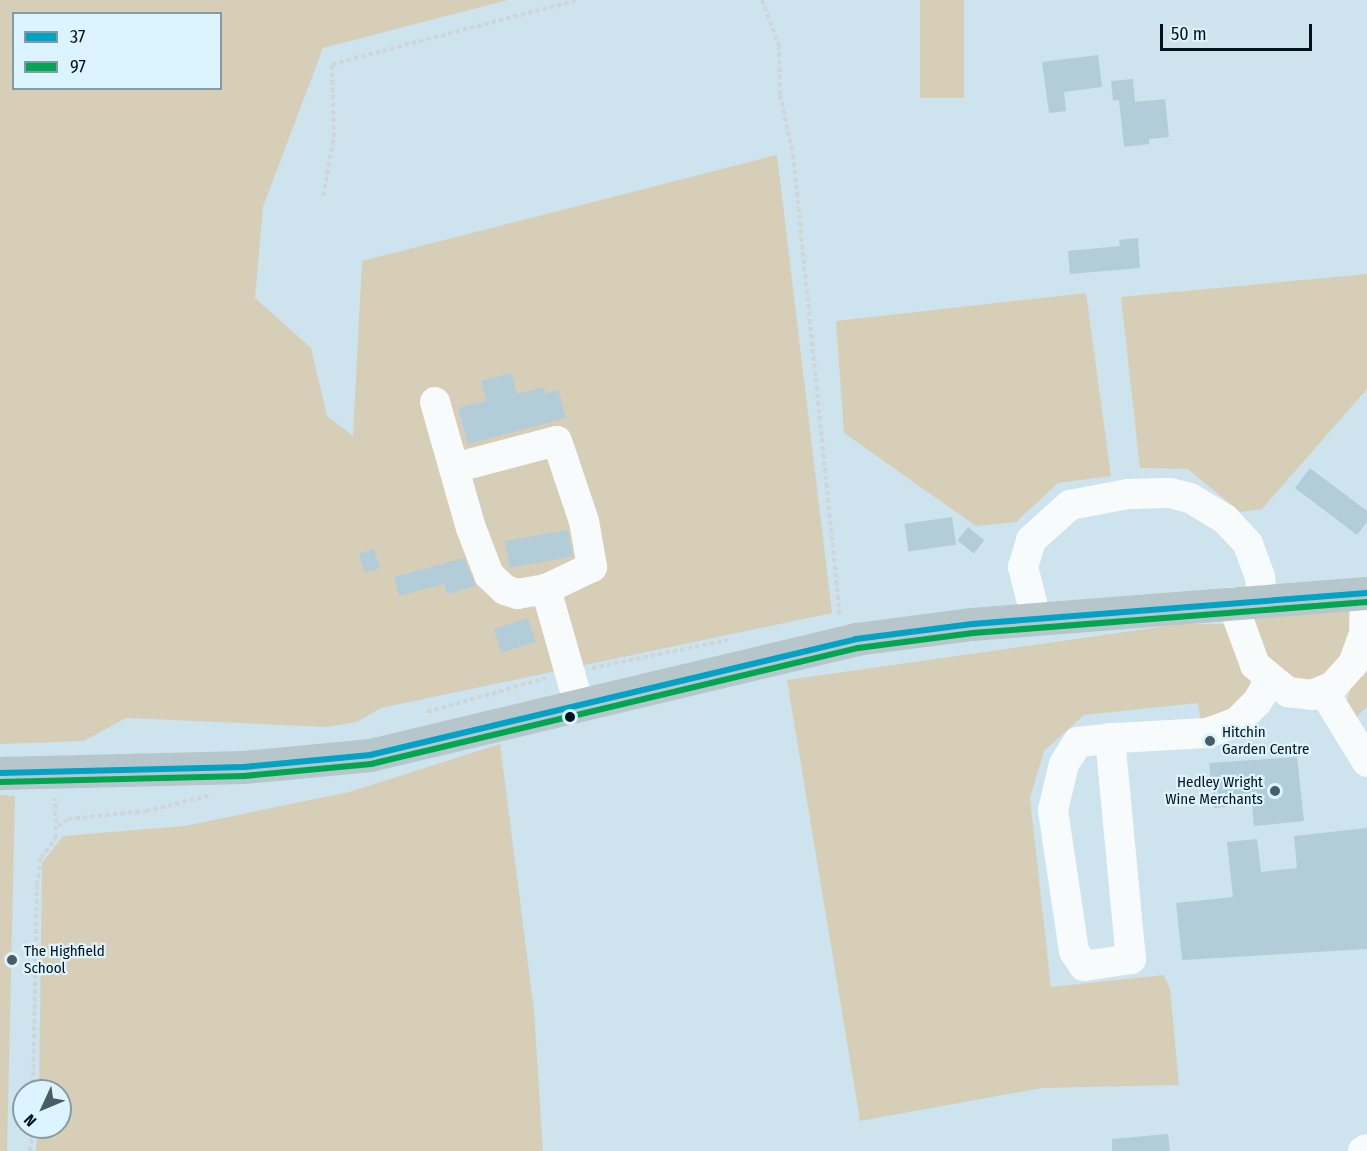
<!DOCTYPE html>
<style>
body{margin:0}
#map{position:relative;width:1367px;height:1151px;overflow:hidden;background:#cde4ee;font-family:"Fira Sans Condensed",sans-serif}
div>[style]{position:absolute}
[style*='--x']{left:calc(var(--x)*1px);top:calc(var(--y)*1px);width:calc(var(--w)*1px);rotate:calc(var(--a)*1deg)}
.green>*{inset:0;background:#d7ceb8;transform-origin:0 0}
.building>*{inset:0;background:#b2cdd8;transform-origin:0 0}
.path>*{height:4px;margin-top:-2px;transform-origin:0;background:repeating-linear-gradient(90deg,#cfd6d9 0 4.5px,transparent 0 7.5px)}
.minor>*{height:30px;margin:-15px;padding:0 15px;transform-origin:15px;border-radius:15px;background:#f8fbfc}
.major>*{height:33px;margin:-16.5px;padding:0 16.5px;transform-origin:16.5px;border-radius:16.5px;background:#b6c6ca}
.bus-1>*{height:6px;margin:-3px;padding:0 3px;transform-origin:3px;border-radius:3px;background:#00a2c5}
.bus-2>*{height:6px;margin:-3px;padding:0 3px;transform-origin:3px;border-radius:3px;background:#00a651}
.dots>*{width:16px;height:16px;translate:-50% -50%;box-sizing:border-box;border:3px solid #dcf4ff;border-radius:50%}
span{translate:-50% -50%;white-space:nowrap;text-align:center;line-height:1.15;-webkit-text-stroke:4.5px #dcf4ff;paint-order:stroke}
.poi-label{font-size:15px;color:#041319}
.left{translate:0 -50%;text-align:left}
.right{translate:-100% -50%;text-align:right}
.legend{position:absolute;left:12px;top:12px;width:210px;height:78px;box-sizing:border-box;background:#dcf4ff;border:2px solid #869aa3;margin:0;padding:8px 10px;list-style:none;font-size:18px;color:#041319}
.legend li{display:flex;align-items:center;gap:12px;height:30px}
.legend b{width:30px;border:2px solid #869aa3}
.north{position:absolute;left:12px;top:1079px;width:60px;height:60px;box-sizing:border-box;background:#dcf4ff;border:2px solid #869aa3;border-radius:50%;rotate:226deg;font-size:16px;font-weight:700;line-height:24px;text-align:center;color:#041319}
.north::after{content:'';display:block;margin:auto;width:21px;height:27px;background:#4a5c64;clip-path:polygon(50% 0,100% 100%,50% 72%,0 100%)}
.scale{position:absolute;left:1160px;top:24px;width:152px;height:27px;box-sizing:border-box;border:3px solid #041319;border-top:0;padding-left:8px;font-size:18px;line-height:21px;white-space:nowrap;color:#041319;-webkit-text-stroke:4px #dcf4ff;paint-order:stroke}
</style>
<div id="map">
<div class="green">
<div style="clip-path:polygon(evenodd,0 0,508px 0,323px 48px,263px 207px,255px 298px,311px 348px,327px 416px,353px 436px,362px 261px,777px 155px,832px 613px,381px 708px,357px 722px,326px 727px,126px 718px,84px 741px,0 744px,0 0,14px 14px,220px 14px,220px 88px,14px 88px,14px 14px)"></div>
<div style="left:920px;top:0;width:44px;height:98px"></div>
<div style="clip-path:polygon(1367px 274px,1367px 389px,1262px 509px,1240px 512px,1188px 469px,1140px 468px,1121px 297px)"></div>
<div style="clip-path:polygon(1086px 293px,1111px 476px,1058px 483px,1016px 522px,976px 526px,844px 433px,836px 321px)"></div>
<div style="clip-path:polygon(1351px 606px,1357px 619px,1337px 670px,1312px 682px,1286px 679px,1264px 663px,1250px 609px)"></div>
<div style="clip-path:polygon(1181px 624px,1227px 624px,1251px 679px,1246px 701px,1201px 724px,1198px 703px,1084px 715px,1044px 751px,1030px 798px,1051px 987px,1164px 975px,1170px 989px,1179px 1085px,1042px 1088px,860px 1121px,787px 680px)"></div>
<div style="clip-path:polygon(1367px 655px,1367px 707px,1351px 722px,1346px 704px,1353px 679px)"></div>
<div style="clip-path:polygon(500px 744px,534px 1011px,543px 1151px,36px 1151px,38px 1127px,60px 1127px,60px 1091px,39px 1091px,42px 863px,63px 836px,184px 826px,349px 792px)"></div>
<div style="clip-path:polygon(0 795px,15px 796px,7px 1151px,0 1151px)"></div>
</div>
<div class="building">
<div style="clip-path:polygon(1098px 55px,1102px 87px,1064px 92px,1066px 111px,1049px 113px,1042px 62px)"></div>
<div style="clip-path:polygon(1133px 79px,1135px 102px,1165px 99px,1169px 137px,1149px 139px,1149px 144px,1124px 147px,1119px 100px,1113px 101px,1111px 81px)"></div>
<div style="clip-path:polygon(1138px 238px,1140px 268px,1070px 274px,1068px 251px,1120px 246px,1119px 240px)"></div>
<div style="clip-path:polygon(511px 373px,517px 394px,544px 387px,545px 394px,558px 390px,566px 418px,468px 444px,458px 408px,486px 401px,481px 381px)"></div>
<div style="clip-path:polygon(1310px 468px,1367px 511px,1367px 522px,1357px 535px,1295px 488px)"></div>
<div style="left:952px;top:517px;width:28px;height:48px;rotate:82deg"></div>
<div style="left:968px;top:527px;width:21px;height:17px;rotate:39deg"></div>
<div style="left:568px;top:530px;width:27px;height:64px;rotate:80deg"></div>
<div style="left:374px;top:549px;width:20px;height:16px;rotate:72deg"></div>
<div style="clip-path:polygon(464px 558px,476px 586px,447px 594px,444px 584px,399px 596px,394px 577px)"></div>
<div style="left:528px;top:618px;width:25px;height:36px;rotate:72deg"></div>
<div style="clip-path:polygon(1297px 757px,1304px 821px,1254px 826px,1252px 804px,1214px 808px,1209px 763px)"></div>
<div style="clip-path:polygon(1367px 828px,1367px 949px,1182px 960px,1176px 903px,1233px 897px,1227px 842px,1257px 839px,1261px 872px,1297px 868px,1294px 836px)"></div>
<div style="clip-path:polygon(1168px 1134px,1170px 1151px,1112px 1151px,1112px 1139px)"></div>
</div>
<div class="path">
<div style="--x:762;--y:0;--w:48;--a:69.3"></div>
<div style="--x:779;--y:45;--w:50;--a:88.9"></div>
<div style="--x:780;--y:95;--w:61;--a:77.8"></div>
<div style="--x:793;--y:155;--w:465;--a:84.2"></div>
<div style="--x:323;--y:196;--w:60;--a:-79.4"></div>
<div style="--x:334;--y:137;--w:73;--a:-91.6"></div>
<div style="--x:332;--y:64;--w:254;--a:-14.6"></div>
<div style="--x:592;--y:668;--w:139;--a:-11.6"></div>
<div style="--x:427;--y:712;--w:124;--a:-15.9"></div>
<div style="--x:58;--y:826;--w:12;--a:-35"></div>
<div style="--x:68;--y:819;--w:78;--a:-5.9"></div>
<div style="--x:146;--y:811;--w:68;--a:-13.6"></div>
<div style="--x:33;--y:1091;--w:206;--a:-88.9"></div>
<div style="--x:37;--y:885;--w:27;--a:-82"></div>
<div style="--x:41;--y:858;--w:25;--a:-53"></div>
<div style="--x:56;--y:838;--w:40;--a:-91.4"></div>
<div style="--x:30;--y:1151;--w:24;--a:-83"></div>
</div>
<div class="minor">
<div style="--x:435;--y:402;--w:131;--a:74.1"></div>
<div style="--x:471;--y:528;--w:50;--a:69"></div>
<div style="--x:489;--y:575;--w:22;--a:43"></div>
<div style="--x:505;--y:590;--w:13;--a:18"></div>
<div style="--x:517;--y:594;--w:29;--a:-10"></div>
<div style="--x:546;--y:589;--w:121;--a:74.1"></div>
<div style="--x:454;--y:468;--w:106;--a:-14.7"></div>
<div style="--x:557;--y:441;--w:84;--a:71.4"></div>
<div style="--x:584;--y:521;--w:47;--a:80.1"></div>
<div style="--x:592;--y:567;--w:51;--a:154.4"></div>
<div style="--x:1232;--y:602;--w:67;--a:69.9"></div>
<div style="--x:1255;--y:665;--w:43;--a:39.3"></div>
<div style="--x:1288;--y:692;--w:24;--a:7"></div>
<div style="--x:1312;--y:695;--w:23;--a:-23"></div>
<div style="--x:1333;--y:686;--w:30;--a:-48"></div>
<div style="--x:1353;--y:664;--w:32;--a:-70"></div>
<div style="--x:1364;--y:634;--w:41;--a:-88.6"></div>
<div style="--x:1036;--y:618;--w:53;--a:-104.3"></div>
<div style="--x:1023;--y:567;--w:28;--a:-73"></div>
<div style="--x:1031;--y:540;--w:52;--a:-41.9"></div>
<div style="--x:1070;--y:505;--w:59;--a:-10.7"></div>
<div style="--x:1128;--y:494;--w:42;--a:-1.4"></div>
<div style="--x:1170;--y:493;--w:21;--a:14"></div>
<div style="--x:1190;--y:498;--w:41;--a:31"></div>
<div style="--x:1225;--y:519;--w:34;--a:47"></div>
<div style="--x:1248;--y:544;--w:35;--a:70"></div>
<div style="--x:1260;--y:577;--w:23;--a:85"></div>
<div style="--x:1324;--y:692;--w:82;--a:58.4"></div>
<div style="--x:1110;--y:738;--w:222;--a:84.6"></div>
<div style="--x:1131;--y:959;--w:48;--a:171.5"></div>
<div style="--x:1084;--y:966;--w:18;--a:-124"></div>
<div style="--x:1074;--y:951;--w:143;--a:-98.5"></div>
<div style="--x:1053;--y:810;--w:47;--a:-76.6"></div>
<div style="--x:1064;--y:764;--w:26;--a:-58"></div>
<div style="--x:1078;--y:742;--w:38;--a:-6"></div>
<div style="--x:1116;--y:738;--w:91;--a:-3.1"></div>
<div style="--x:1207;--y:733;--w:32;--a:-20"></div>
<div style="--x:1237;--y:722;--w:28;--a:-45"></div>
<div style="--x:1257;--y:702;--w:26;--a:-59"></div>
<div style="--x:1363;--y:1151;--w:4;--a:-27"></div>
</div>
<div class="major">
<div style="--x:0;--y:773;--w:244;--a:-1.4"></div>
<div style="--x:244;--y:767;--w:127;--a:-5.4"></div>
<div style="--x:370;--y:755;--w:500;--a:-13.4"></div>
<div style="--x:856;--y:639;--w:117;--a:-7.4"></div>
<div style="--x:972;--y:624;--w:396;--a:-4.5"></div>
</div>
<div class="bus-1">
<div style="--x:0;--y:773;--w:244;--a:-1.4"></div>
<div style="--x:244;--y:767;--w:127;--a:-5.4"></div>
<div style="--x:370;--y:755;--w:500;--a:-13.4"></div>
<div style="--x:856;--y:639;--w:117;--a:-7.4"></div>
<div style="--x:972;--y:624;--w:396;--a:-4.5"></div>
</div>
<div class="bus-2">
<div style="--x:0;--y:782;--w:244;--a:-1.4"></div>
<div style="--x:244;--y:776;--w:128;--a:-5.4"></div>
<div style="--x:371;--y:764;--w:501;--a:-13.4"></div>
<div style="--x:858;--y:648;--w:116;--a:-7.4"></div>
<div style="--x:973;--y:633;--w:395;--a:-4.5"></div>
</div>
<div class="dots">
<div style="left:570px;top:717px;background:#041319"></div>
<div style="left:1210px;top:741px;background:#4a5c64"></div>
<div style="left:1275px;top:791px;background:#4a5c64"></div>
<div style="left:12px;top:960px;background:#4a5c64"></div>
</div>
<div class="poi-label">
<span class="left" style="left:1222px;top:741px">Hitchin<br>Garden Centre</span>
<span class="right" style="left:1263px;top:791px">Hedley Wright<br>Wine Merchants</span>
<span class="left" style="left:24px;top:960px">The Highfield<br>School</span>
</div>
<ul class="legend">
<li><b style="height:8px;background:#00a2c5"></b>37</li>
<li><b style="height:8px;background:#00a651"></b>97</li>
</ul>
<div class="north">N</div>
<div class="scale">50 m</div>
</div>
